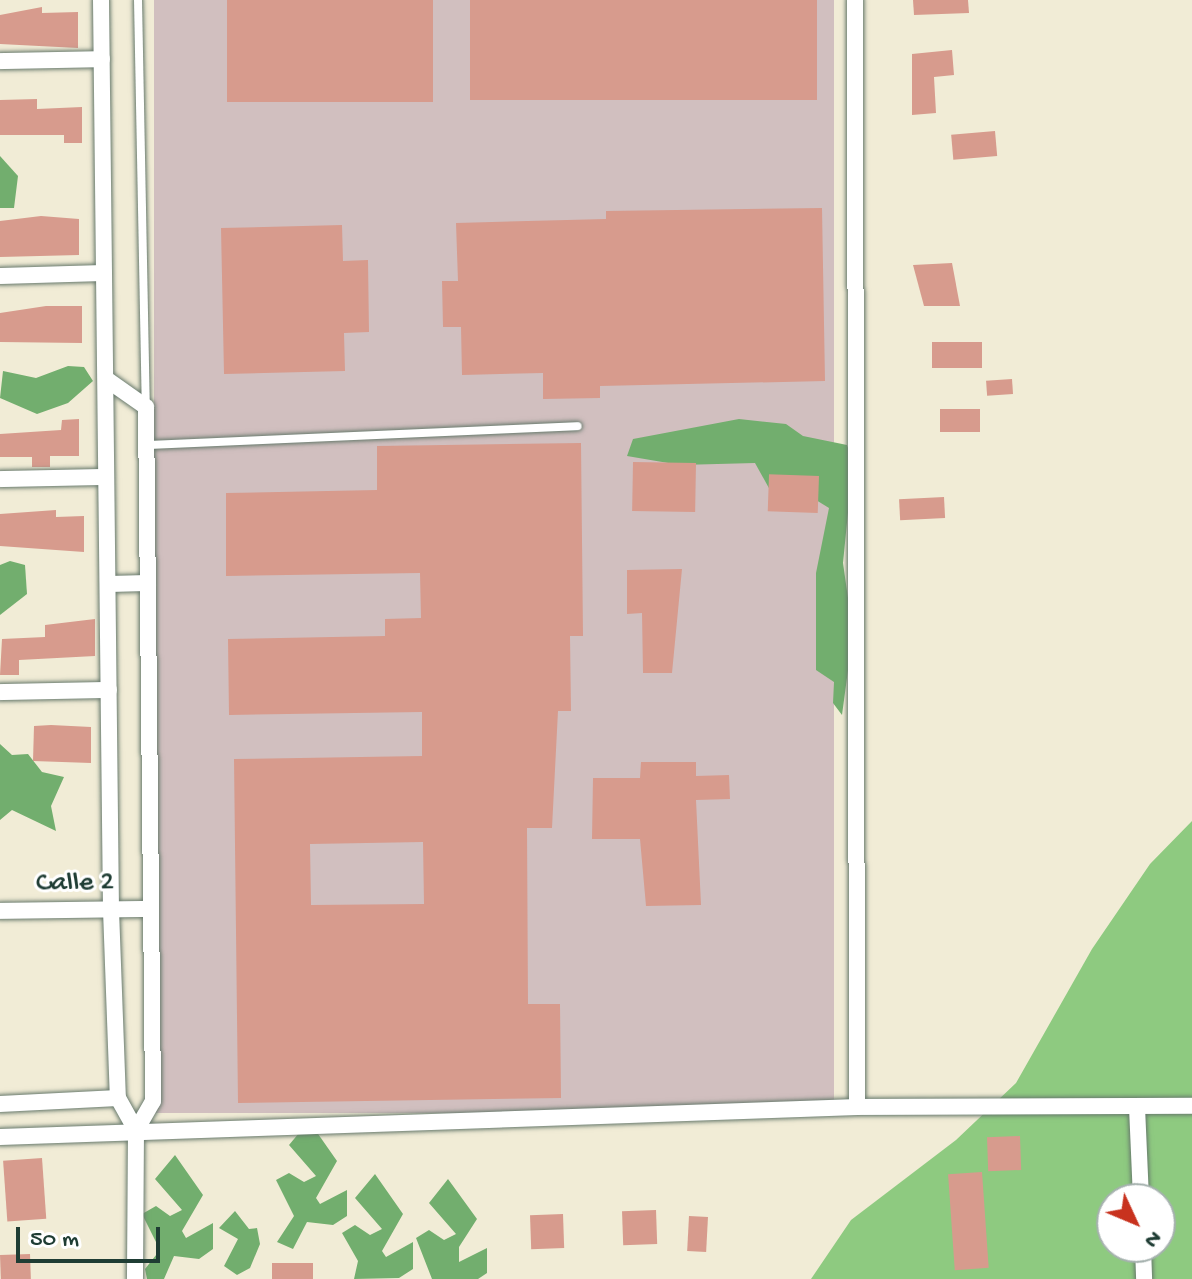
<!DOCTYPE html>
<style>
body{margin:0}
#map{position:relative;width:1192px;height:1279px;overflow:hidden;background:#f1ecd6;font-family:"Gochi Hand",sans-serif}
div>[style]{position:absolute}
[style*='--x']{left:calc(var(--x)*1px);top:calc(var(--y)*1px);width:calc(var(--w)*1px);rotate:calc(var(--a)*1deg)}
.industrial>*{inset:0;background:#d1bfbf;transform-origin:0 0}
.green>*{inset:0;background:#8eca80}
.forest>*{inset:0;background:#72ae6e}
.building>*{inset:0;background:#d79b8d;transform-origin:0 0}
.roads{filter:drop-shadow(0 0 2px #687a6d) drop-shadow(0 0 2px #687a6d)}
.service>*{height:8px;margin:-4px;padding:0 4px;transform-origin:4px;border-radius:4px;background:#fff}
.minor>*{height:16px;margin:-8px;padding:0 8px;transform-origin:8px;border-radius:8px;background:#fff}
span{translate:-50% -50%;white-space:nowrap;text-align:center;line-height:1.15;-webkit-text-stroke:6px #fff;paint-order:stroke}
.street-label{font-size:28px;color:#1f3d34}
.north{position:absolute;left:1096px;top:1183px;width:80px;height:80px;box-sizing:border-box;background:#fff;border:2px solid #a5b1ae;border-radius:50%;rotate:134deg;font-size:22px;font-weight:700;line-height:32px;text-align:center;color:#1f3d34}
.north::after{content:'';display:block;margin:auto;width:28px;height:36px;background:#c8321e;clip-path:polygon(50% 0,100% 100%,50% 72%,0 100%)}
.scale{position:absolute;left:16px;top:1227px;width:144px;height:36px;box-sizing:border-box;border:4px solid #1f3d34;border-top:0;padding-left:10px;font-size:24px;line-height:28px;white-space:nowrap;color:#1f3d34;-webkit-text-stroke:6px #fff;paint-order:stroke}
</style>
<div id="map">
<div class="industrial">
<div style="left:154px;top:0;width:680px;height:1113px"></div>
</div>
<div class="green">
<div style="clip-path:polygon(evenodd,1192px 821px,1192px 1279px,811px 1279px,851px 1220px,956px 1140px,1016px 1083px,1092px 949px,1150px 864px,1192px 821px,1112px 1199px,1160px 1199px,1160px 1247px,1112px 1247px,1112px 1199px)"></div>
</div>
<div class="forest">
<div style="clip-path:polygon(0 156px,18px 176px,14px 208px,0 208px)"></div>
<div style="clip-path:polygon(68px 366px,84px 367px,93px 381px,68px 403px,37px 414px,0 398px,3px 371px,36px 378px)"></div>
<div style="clip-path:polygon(739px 419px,786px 424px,803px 436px,847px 445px,853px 462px,843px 563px,853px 633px,842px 715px,833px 703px,834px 682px,816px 670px,816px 573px,829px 508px,803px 492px,770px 490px,755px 463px,680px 465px,627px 456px,633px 439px)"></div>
<div style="clip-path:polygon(10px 561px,25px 565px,27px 594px,0 615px,0 565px)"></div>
<div style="clip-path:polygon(0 744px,12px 755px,28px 754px,42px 772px,64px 777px,51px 806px,56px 831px,12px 810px,0 820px)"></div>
<div style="clip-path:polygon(309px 1121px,337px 1161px,316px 1198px,320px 1204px,347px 1190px,347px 1216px,333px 1225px,307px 1222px,293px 1249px,277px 1242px,294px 1216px,276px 1180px,289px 1173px,304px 1182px,316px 1176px,289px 1145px)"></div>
<div style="clip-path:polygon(175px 1155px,203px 1195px,182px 1231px,186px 1238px,213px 1223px,213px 1249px,199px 1259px,174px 1256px,164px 1279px,147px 1279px,145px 1269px,160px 1250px,142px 1214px,156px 1206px,170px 1216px,182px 1210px,155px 1179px)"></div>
<div style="clip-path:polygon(375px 1174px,403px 1214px,382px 1251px,386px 1257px,413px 1242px,413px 1269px,399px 1278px,354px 1279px,358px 1261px,342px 1233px,355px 1225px,370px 1235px,382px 1229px,355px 1198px)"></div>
<div style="clip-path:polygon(448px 1179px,477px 1219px,459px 1247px,459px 1262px,487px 1248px,487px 1273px,478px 1279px,432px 1279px,416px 1238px,429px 1230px,444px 1240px,456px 1234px,429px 1203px)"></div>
<div style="clip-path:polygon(235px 1211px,249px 1229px,257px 1228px,260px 1244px,250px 1268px,237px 1275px,224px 1266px,238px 1239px,219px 1228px)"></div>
</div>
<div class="building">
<div style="left:227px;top:0;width:206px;height:102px"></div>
<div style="left:470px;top:0;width:347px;height:100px"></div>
<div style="clip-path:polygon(913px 0,968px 0,969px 13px,914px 15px)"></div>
<div style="clip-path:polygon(42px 7px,42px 13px,78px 12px,78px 48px,0 44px,0 15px)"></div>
<div style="clip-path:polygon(952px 50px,954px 75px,934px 77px,936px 113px,912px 115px,912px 54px)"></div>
<div style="clip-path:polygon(37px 99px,37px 109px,82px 107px,82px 143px,64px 143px,64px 135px,0 135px,0 100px)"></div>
<div style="left:995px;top:131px;width:25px;height:44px;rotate:85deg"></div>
<div style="clip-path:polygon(822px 208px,825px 381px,600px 386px,600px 398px,543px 399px,543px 373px,462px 375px,461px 327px,443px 327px,442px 281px,458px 281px,456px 223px,606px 219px,606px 211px)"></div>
<div style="clip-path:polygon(41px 216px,79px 219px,79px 255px,0 257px,0 221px)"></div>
<div style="clip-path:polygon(342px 225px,343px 261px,368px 260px,369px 332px,344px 333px,345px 371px,224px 374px,221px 228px)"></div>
<div style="clip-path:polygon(952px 263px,960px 306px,924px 306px,913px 265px)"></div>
<div style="clip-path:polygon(46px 306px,82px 306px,82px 343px,0 342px,0 313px)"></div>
<div style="left:982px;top:342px;width:26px;height:50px;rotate:90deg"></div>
<div style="left:1012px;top:379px;width:15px;height:26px;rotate:86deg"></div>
<div style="left:940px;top:409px;width:40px;height:23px"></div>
<div style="clip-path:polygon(79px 419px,79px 456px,50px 456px,50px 467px,32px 467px,32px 457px,0 457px,0 434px,61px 430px,62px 420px)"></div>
<div style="clip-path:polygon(evenodd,581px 443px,583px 636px,570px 636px,571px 711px,558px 711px,552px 828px,527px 828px,528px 1004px,560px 1004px,561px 1098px,238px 1103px,234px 759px,422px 756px,422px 712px,229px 715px,228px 639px,385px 636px,385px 619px,421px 618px,420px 573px,226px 576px,226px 493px,377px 490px,377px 446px,581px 443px,423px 842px,424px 904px,311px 905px,310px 844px,423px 842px)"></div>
<div style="left:633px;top:462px;width:63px;height:49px;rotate:1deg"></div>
<div style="left:819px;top:476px;width:37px;height:50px;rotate:92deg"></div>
<div style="left:944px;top:497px;width:21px;height:45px;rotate:87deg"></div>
<div style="clip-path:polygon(56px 510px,56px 517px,84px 516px,84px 552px,0 546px,0 514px)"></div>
<div style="clip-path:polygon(682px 569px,672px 673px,643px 673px,642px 613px,627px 614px,627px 570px)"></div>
<div style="clip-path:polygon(95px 619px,95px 656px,19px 660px,19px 675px,0 675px,2px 639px,45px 637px,45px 625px)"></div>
<div style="clip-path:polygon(51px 725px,91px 727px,91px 763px,33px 761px,34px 726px)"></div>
<div style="clip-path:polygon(641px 762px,696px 762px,696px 776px,729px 775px,730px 799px,696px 800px,701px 905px,646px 906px,640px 839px,592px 839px,593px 778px,640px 778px)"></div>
<div style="left:1020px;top:1136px;width:34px;height:33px;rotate:88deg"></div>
<div style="left:42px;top:1158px;width:61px;height:39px;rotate:86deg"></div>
<div style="left:982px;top:1172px;width:96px;height:34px;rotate:86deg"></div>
<div style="left:656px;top:1210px;width:34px;height:34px;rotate:88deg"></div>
<div style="left:563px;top:1214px;width:34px;height:33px;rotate:88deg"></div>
<div style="left:689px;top:1216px;width:19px;height:35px;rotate:3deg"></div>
<div style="left:30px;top:1254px;width:25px;height:30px;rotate:88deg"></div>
<div style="left:272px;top:1263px;width:41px;height:16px"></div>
</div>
<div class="roads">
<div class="service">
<div style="--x:138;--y:0;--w:406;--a:88.9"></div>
<div style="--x:147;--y:445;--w:431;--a:-2.5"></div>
</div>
<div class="minor">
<div style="--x:101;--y:0;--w:910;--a:89.37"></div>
<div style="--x:111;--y:910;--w:188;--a:87.9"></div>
<div style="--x:118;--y:1098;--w:38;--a:61"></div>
<div style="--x:136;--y:1131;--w:148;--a:90.4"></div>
<div style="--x:855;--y:0;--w:1107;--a:89.9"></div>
<div style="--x:0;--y:61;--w:102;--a:-1.1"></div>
<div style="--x:0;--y:276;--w:104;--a:-1.7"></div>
<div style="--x:109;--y:381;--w:45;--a:35.1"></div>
<div style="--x:146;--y:407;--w:694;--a:89.42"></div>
<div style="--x:153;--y:1101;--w:34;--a:120"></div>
<div style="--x:0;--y:479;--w:106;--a:-1.1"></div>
<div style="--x:108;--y:584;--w:40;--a:-1.4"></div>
<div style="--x:0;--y:692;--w:109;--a:-1.1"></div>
<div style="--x:0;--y:911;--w:151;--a:-0.8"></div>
<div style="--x:0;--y:1104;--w:118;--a:-2.9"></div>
<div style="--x:1137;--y:1107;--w:92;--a:87.5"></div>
<div style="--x:0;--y:1137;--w:858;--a:-2"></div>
<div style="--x:857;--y:1107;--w:335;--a:-0.2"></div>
<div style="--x:1143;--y:1247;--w:32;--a:88"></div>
</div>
</div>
<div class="street-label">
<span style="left:75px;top:884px;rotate:-1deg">Calle 2</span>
</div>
<div class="north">N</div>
<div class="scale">50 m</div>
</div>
